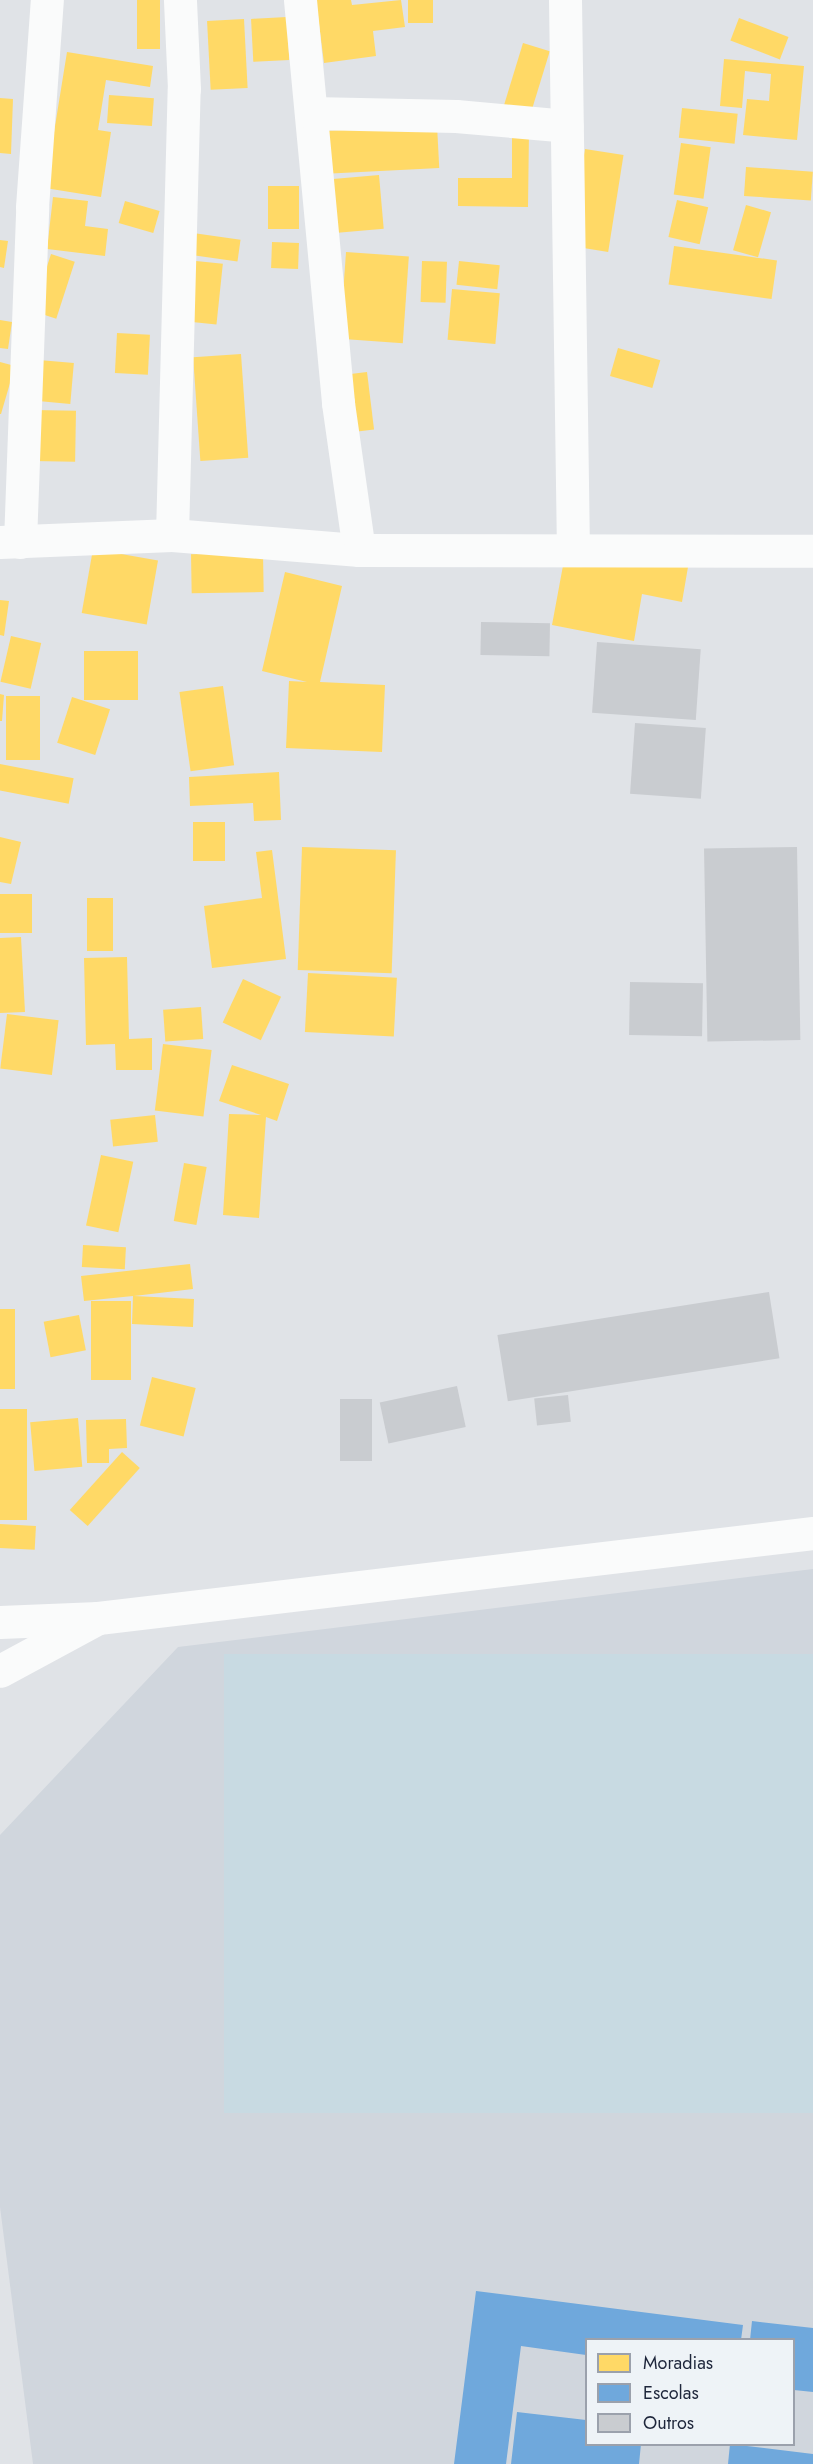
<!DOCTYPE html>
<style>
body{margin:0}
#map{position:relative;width:813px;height:2464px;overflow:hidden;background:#e0e3e7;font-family:Jost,sans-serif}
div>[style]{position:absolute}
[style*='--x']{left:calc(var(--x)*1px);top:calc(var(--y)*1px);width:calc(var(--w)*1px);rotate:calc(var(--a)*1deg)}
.built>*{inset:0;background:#d0d6dd}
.green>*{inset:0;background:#c8dae2;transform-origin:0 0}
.homes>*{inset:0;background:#ffd966;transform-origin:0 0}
.schools>*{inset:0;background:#6fa8dc}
.building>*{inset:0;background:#c9ccd0;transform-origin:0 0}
.minor>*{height:33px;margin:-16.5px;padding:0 16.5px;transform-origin:16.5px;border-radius:16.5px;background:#fafbfb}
span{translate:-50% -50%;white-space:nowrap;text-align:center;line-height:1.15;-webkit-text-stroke:6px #eef3f7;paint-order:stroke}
.legend{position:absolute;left:585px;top:2338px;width:210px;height:108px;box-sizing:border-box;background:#eef3f7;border:2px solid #9ba1ac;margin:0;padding:8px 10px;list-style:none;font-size:18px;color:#1e263b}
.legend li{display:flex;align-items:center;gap:12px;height:30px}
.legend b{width:30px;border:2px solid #9ba1ac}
</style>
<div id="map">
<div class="built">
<div style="clip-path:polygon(evenodd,813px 1569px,813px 2464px,33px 2464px,0 2207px,0 1835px,178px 1647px,813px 1569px,586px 2340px,794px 2340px,794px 2444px,586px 2444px,586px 2340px)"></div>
</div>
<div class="green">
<div style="left:813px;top:1654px;width:459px;height:589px;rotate:90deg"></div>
</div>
<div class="homes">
<div style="left:137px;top:0;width:23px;height:49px"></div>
<div style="clip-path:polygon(316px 0,351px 0,352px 5px,401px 0,405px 27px,373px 31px,376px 56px,324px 63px)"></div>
<div style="left:408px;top:0;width:25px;height:23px"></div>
<div style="left:287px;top:17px;width:43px;height:36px;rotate:87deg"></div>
<div style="left:739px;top:18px;width:53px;height:24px;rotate:21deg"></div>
<div style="left:244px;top:19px;width:69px;height:37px;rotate:87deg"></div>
<div style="left:523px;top:43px;width:28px;height:71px;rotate:17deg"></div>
<div style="clip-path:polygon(67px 52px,153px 66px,150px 87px,106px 80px,98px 130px,111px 132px,101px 197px,45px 188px)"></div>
<div style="clip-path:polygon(724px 59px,804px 66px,797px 140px,743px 135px,747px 99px,769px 101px,771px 74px,745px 71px,742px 108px,720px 106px)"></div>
<div style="left:109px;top:95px;width:45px;height:28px;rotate:4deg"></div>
<div style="clip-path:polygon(0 98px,13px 99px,11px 154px,0 153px)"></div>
<div style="left:682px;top:108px;width:56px;height:30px;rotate:6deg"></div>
<div style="left:437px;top:125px;width:43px;height:113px;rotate:87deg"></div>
<div style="clip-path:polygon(512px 131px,529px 131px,528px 207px,458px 206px,458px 178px,512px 178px)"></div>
<div style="left:681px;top:143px;width:30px;height:52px;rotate:8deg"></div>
<div style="left:585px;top:149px;width:39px;height:98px;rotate:9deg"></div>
<div style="left:746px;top:167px;width:67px;height:29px;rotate:4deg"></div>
<div style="left:379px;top:175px;width:54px;height:49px;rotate:85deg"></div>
<div style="left:268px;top:186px;width:31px;height:43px"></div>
<div style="clip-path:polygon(53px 197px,88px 201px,85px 226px,108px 229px,105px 256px,47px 249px)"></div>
<div style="left:677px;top:200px;width:32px;height:38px;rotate:13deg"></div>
<div style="left:125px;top:201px;width:36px;height:23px;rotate:16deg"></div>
<div style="left:746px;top:205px;width:26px;height:47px;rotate:16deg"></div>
<div style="left:193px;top:233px;width:48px;height:22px;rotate:8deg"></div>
<div style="clip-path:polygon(0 240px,8px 241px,4px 268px,0 267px)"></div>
<div style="left:272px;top:242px;width:27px;height:26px;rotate:2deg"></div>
<div style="left:674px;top:246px;width:104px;height:39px;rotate:8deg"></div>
<div style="left:346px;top:252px;width:63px;height:87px;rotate:4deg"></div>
<div style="left:51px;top:254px;width:25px;height:60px;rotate:18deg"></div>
<div style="left:196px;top:261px;width:27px;height:61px;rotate:6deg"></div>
<div style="left:422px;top:261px;width:25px;height:41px;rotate:2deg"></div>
<div style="left:459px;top:261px;width:41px;height:24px;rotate:6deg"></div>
<div style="left:452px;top:289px;width:48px;height:51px;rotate:5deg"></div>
<div style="clip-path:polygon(0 320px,12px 322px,8px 349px,0 348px)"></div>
<div style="left:117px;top:333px;width:33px;height:40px;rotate:3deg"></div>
<div style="left:618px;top:348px;width:44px;height:29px;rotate:16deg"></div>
<div style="left:241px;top:354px;width:104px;height:48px;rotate:86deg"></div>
<div style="left:39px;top:360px;width:35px;height:41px;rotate:5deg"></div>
<div style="clip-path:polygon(0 362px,15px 366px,1px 414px,0 414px)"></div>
<div style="left:367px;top:372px;width:58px;height:29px;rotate:83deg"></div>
<div style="left:33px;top:410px;width:43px;height:51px;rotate:1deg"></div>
<div style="clip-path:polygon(567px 544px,688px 567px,682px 602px,642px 594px,634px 641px,552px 625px)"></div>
<div style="left:93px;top:549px;width:66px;height:65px;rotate:10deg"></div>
<div style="left:263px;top:553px;width:39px;height:72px;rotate:89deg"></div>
<div style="clip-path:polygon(285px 572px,342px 586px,320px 682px,385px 685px,382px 752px,286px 748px,289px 681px,307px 682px,262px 671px)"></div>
<div style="clip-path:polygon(0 600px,9px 601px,4px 636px,0 635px)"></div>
<div style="left:11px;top:636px;width:31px;height:47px;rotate:13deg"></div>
<div style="left:84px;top:651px;width:54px;height:49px"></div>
<div style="left:223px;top:686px;width:80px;height:44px;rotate:82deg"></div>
<div style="clip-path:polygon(0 694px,4px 695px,2px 721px,0 721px)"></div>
<div style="left:6px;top:696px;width:34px;height:64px"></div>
<div style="left:72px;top:697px;width:40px;height:48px;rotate:18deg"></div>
<div style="left:0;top:764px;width:75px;height:26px;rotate:11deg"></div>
<div style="clip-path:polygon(279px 772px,281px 820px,254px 821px,253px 803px,190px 806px,189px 777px)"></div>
<div style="left:225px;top:822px;width:39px;height:32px;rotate:90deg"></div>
<div style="clip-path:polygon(0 837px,21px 842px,11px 884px,0 882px)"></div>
<div style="left:302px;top:847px;width:94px;height:123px;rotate:2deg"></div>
<div style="clip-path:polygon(272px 850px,286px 959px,212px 968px,204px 906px,262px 898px,256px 852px)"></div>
<div style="left:0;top:894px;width:32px;height:39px"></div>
<div style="left:87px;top:898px;width:26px;height:53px"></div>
<div style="clip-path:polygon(21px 937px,25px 1012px,0 1013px,0 938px)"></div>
<div style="clip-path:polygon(127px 957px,129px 1039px,152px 1038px,152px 1070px,116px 1070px,115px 1044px,86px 1045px,84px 958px)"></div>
<div style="left:308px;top:973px;width:89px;height:59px;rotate:3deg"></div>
<div style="left:243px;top:979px;width:42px;height:48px;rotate:25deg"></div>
<div style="left:201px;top:1007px;width:32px;height:38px;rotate:86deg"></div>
<div style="left:7px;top:1014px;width:52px;height:55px;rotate:7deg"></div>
<div style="left:163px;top:1044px;width:49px;height:67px;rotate:7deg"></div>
<div style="clip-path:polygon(232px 1065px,289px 1084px,277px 1121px,266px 1117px,259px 1218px,223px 1215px,229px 1114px,261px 1115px,219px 1101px)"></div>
<div style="left:155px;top:1115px;width:27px;height:45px;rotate:84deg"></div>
<div style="left:101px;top:1155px;width:33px;height:72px;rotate:12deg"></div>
<div style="left:184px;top:1163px;width:23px;height:59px;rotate:10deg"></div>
<div style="left:83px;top:1245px;width:43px;height:22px;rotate:3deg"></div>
<div style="clip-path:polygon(190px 1264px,193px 1289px,134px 1296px,194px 1299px,193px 1327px,132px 1324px,133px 1296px,84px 1301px,81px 1276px)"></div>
<div style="left:91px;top:1301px;width:40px;height:79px"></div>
<div style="left:0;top:1309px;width:15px;height:80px"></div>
<div style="left:79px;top:1315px;width:36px;height:36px;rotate:79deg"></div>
<div style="left:152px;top:1377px;width:45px;height:50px;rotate:14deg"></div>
<div style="left:0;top:1409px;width:27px;height:111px"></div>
<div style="left:78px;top:1418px;width:49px;height:48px;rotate:85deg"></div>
<div style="clip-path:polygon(126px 1419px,127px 1448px,109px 1449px,109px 1463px,87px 1463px,86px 1420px)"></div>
<div style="left:122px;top:1452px;width:24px;height:78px;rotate:42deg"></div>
<div style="left:0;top:1524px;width:36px;height:24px;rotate:3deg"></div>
</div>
<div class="schools">
<div style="clip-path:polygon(476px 2291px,743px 2325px,741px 2340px,586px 2340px,586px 2355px,521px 2346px,506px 2464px,454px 2464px)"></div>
<div style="clip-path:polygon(752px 2321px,813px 2328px,813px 2392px,794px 2390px,794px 2340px,750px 2340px)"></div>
<div style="clip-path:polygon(517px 2412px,586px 2420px,586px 2444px,641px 2444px,639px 2464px,511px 2464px)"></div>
<div style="clip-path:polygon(730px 2444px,813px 2454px,813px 2464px,728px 2464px)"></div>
</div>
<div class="building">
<div style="left:481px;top:622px;width:69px;height:33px;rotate:1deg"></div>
<div style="left:597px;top:642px;width:104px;height:71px;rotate:4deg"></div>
<div style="left:635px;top:723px;width:71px;height:71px;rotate:4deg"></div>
<div style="left:797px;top:847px;width:193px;height:93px;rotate:89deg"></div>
<div style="left:630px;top:982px;width:73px;height:53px;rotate:1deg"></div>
<div style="left:769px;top:1292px;width:67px;height:275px;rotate:81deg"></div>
<div style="left:457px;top:1386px;width:42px;height:79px;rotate:78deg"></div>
<div style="left:568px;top:1395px;width:27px;height:34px;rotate:84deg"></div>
<div style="left:340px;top:1399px;width:32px;height:62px"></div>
</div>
<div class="minor">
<div style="--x:300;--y:0;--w:405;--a:84.6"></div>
<div style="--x:338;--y:403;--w:148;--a:81.9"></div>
<div style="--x:565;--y:0;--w:549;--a:89.17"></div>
<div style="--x:311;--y:113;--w:145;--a:1.2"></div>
<div style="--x:456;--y:116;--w:111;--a:5.1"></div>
<div style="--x:172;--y:535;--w:446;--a:-88.5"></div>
<div style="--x:184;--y:89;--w:89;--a:-92.6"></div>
<div style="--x:0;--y:542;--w:172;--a:-2.3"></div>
<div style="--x:172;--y:535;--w:188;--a:4.6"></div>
<div style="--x:359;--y:550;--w:454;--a:0.1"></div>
<div style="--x:20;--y:542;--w:335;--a:-87.9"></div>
<div style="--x:32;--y:207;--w:208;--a:-85.9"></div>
<div style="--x:98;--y:1618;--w:720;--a:-6.78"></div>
<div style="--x:0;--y:1622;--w:98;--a:-2.3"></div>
<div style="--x:98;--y:1618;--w:111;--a:151.6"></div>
</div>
<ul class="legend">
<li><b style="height:16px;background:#ffd966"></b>Moradias</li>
<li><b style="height:16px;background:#6fa8dc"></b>Escolas</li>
<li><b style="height:16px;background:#c9ccd0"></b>Outros</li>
</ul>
</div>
